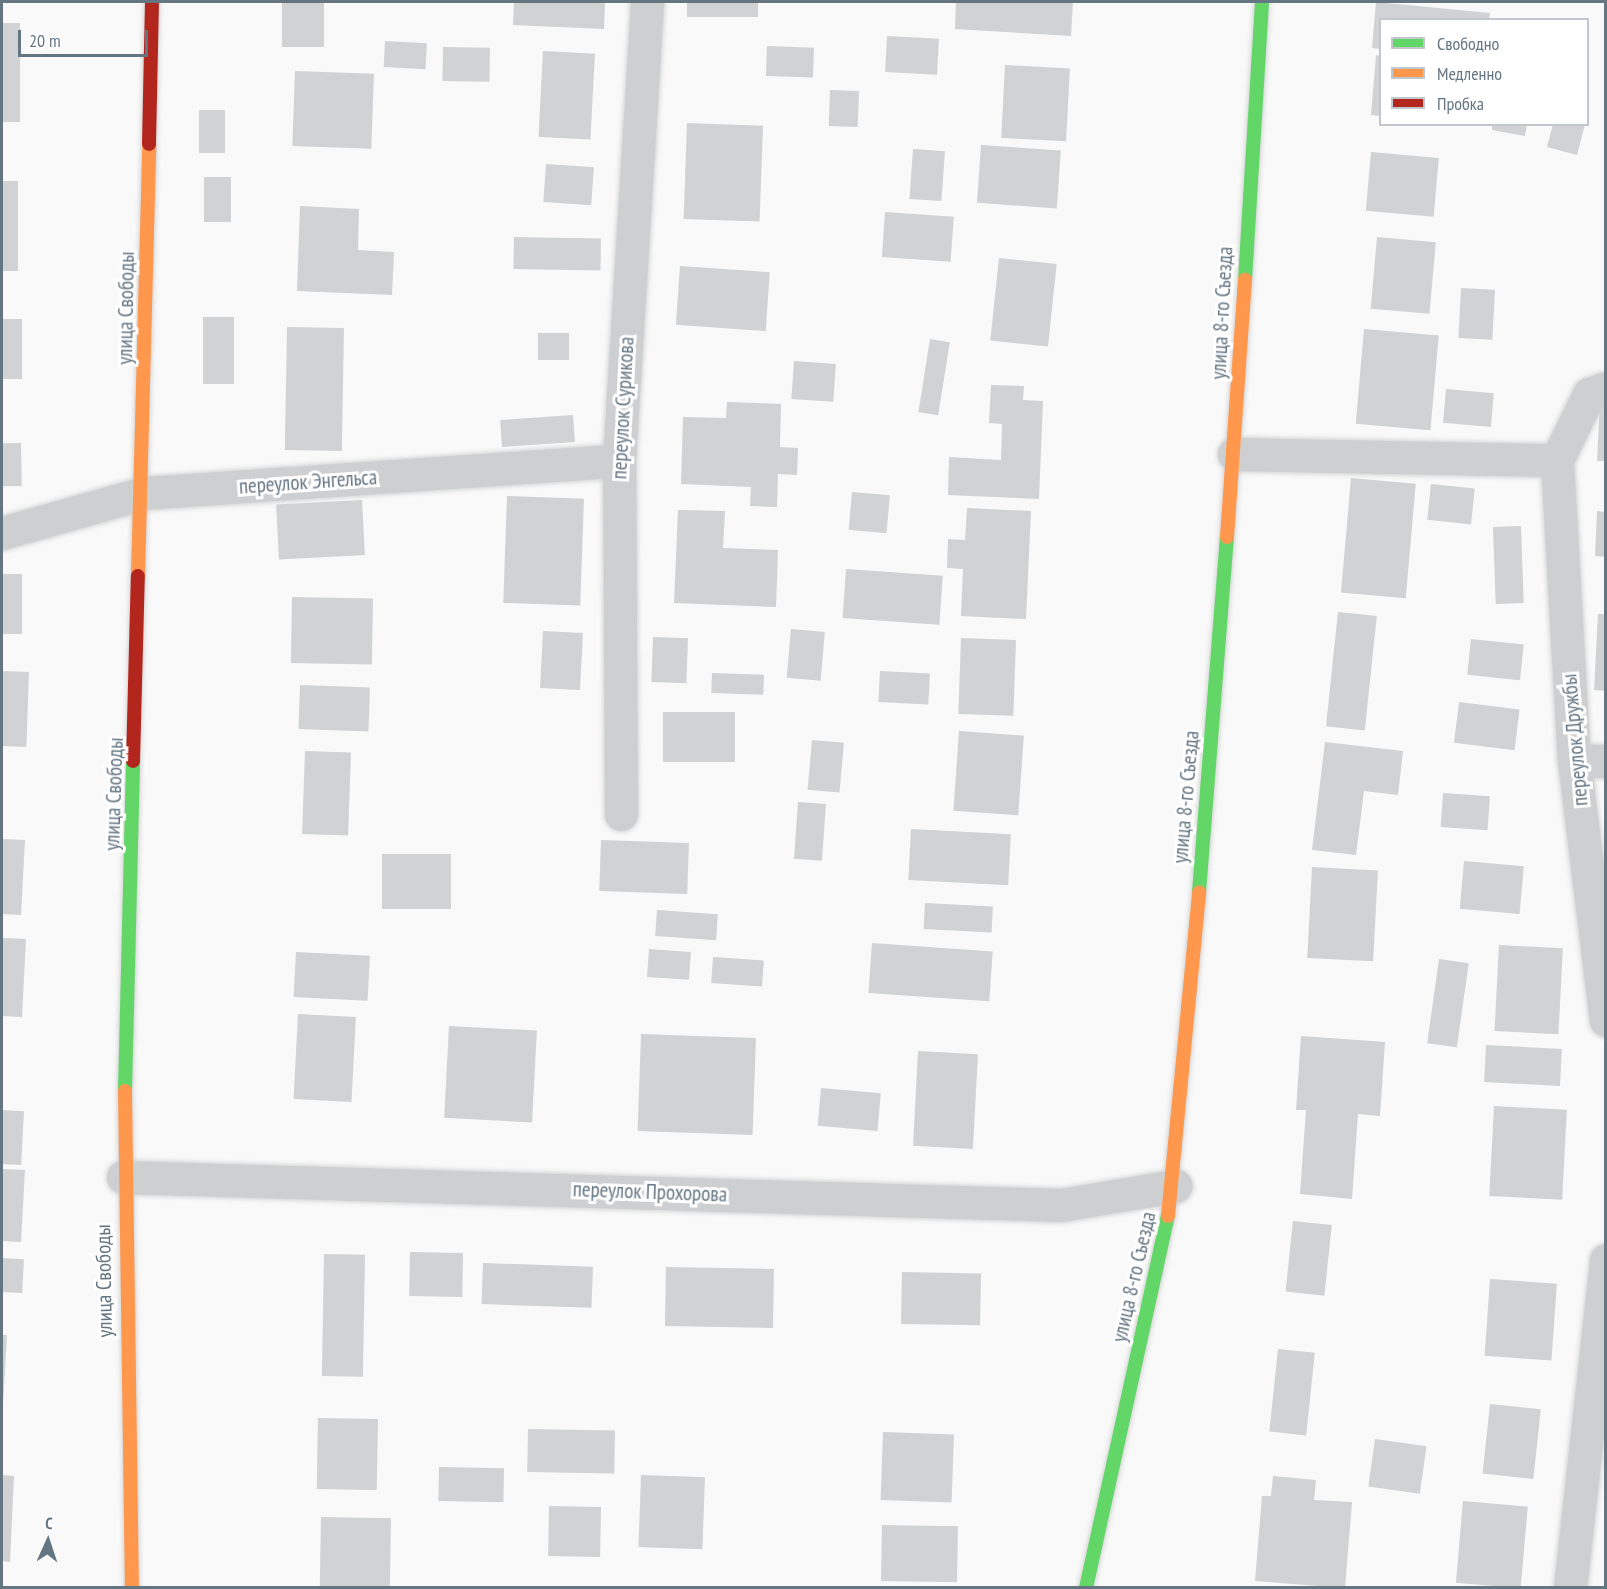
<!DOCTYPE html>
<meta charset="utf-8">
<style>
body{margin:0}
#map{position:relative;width:1607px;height:1589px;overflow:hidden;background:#f9f9f9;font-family:"PT Sans Narrow",sans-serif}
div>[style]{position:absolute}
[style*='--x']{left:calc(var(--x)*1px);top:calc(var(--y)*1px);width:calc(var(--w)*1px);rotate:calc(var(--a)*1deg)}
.building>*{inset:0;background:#d0d2d3;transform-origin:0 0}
.roads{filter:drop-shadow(0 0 2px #d5d6d7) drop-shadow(0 0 2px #d5d6d7)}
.street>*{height:33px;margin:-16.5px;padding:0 16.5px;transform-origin:16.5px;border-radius:16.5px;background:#cecfd0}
.fast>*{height:14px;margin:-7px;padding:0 7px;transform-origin:7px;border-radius:7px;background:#63d668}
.slow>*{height:14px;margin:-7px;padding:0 7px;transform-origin:7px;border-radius:7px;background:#ff974d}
.jam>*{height:14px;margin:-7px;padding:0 7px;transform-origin:7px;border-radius:7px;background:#b3261e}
span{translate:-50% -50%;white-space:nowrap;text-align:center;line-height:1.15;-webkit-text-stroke:6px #fff;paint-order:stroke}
.street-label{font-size:21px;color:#657683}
.frame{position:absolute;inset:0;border:3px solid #657683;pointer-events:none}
.legend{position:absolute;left:1379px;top:18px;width:210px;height:108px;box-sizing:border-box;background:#fff;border:2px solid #c1c8cd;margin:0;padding:8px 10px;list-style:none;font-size:18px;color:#657683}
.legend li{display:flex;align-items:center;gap:12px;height:30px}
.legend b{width:30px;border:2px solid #c1c8cd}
.north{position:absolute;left:18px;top:1511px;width:60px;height:60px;-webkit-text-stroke:4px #fff;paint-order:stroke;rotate:3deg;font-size:16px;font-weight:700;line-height:24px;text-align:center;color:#657683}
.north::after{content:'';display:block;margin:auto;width:21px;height:27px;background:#657683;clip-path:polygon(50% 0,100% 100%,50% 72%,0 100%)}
.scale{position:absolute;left:18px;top:30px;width:130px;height:27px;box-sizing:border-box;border:3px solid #657683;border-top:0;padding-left:8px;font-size:18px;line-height:21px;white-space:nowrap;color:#657683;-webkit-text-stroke:4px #fff;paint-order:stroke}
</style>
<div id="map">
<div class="building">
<div style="left:282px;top:2px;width:42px;height:45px"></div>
<div style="clip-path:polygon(514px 2px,605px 2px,604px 29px,513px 25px)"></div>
<div style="left:687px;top:2px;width:71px;height:15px"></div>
<div style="clip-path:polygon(956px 2px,1073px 2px,1071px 36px,955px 29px)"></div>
<div style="clip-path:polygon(1376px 2px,1490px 13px,1489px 20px,1380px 20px,1380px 49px,1372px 48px)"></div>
<div style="left:2px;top:23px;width:18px;height:99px"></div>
<div style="left:887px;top:36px;width:52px;height:36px;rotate:3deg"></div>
<div style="left:385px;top:41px;width:42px;height:26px;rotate:3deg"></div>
<div style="left:767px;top:46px;width:47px;height:30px;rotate:2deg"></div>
<div style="left:443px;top:47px;width:47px;height:34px;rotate:1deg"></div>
<div style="left:543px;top:51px;width:52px;height:86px;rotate:3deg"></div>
<div style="clip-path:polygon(1376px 55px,1380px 56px,1380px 116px,1371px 115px)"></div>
<div style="left:1005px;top:65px;width:65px;height:73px;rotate:3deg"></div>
<div style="left:295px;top:71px;width:79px;height:75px;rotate:2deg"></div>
<div style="left:830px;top:90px;width:29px;height:36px;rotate:2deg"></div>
<div style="left:199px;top:110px;width:26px;height:43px"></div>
<div style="left:687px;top:123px;width:76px;height:96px;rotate:2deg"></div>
<div style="clip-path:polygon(1492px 124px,1527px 124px,1525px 136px,1492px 130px)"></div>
<div style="clip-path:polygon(1553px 124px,1585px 124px,1577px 155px,1547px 147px)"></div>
<div style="left:981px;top:145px;width:80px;height:58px;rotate:4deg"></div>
<div style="left:913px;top:149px;width:32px;height:50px;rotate:4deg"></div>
<div style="left:1371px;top:152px;width:68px;height:59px;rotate:5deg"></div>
<div style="left:546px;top:164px;width:48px;height:38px;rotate:4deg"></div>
<div style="left:204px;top:177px;width:27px;height:45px"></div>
<div style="left:18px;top:181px;width:90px;height:16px;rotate:90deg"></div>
<div style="clip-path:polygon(300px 206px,359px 209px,358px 250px,394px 252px,392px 295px,297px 291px)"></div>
<div style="left:885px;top:212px;width:69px;height:45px;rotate:4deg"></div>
<div style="left:514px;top:237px;width:87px;height:32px;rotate:1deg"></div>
<div style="left:1377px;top:237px;width:59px;height:72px;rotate:5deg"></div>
<div style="left:999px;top:258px;width:58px;height:83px;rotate:6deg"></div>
<div style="left:680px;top:266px;width:90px;height:59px;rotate:4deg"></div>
<div style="left:1461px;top:288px;width:34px;height:50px;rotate:3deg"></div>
<div style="left:203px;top:317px;width:31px;height:67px"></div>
<div style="left:22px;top:319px;width:60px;height:20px;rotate:90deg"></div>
<div style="left:287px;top:327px;width:57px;height:123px;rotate:1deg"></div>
<div style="left:1364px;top:329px;width:75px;height:95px;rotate:5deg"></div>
<div style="left:538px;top:333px;width:31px;height:27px"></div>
<div style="left:930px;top:339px;width:20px;height:74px;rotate:9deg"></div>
<div style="left:794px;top:361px;width:42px;height:38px;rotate:4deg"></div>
<div style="clip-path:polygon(991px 385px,1024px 386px,1023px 400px,1043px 401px,1039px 499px,948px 495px,949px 457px,1001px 460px,1002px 424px,989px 423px)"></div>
<div style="left:1446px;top:389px;width:48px;height:34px;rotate:5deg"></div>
<div style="clip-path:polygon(1600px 401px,1606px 402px,1606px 461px,1597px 461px)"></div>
<div style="clip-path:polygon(727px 402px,781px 404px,780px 447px,798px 448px,797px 475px,778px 474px,777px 507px,750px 506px,751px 487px,681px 484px,683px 417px,726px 418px)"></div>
<div style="left:573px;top:415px;width:27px;height:73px;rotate:86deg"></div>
<div style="left:21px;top:443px;width:43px;height:19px;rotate:89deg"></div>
<div style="left:1351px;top:478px;width:65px;height:115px;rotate:5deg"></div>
<div style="left:1431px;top:484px;width:44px;height:36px;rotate:6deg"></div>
<div style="left:852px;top:492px;width:38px;height:38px;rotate:5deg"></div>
<div style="left:507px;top:496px;width:77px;height:107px;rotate:2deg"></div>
<div style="left:362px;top:500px;width:55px;height:86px;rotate:87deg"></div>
<div style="clip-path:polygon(967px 508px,1031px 511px,1026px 619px,961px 616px,963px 569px,947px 568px,948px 539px,965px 540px)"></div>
<div style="clip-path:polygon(678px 510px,725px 511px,723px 548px,778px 550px,776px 607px,674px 603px)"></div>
<div style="clip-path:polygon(1597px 511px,1606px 512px,1606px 557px,1595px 556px)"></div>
<div style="left:1521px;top:526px;width:77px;height:28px;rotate:88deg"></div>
<div style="left:846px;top:569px;width:97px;height:49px;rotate:4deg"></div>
<div style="left:2px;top:574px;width:20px;height:60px"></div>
<div style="left:292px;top:597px;width:81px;height:66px;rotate:1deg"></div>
<div style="left:1338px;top:612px;width:39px;height:115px;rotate:6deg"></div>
<div style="clip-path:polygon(1598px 614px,1606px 614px,1606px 691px,1594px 690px)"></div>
<div style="left:791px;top:629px;width:34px;height:49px;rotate:5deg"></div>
<div style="left:543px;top:631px;width:40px;height:57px;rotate:3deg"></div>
<div style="left:653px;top:637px;width:35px;height:45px;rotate:2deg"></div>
<div style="left:961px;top:638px;width:55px;height:76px;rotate:2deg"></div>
<div style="left:1471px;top:639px;width:53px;height:36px;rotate:6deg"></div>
<div style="left:2px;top:671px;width:27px;height:75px;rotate:2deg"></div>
<div style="left:880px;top:671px;width:50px;height:31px;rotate:3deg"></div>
<div style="left:712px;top:673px;width:52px;height:20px;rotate:2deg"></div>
<div style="left:300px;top:685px;width:70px;height:44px;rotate:2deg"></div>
<div style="left:1459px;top:702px;width:61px;height:41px;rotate:7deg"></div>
<div style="left:663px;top:712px;width:72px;height:50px"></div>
<div style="left:959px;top:731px;width:65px;height:80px;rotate:4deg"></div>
<div style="left:812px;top:740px;width:32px;height:50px;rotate:5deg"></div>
<div style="clip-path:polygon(1325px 742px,1403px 751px,1398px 795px,1364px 791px,1356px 855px,1312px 850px)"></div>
<div style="left:305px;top:751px;width:46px;height:83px;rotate:2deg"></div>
<div style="left:1443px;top:793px;width:47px;height:34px;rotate:4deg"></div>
<div style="left:798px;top:802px;width:28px;height:57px;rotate:4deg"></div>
<div style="left:911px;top:829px;width:100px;height:51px;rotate:3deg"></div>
<div style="clip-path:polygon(2px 839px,25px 840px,21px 915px,2px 914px)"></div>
<div style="left:601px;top:840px;width:88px;height:51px;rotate:2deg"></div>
<div style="left:382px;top:854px;width:69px;height:55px"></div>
<div style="left:1464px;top:861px;width:60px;height:48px;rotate:5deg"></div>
<div style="left:1312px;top:867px;width:66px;height:91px;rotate:3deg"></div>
<div style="left:925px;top:903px;width:68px;height:26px;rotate:3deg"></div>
<div style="left:657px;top:910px;width:61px;height:26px;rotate:4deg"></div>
<div style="clip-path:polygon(2px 938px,26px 939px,22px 1017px,2px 1016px)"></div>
<div style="left:872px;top:943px;width:121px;height:50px;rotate:4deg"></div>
<div style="left:1499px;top:945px;width:64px;height:86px;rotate:3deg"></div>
<div style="left:649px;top:949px;width:42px;height:28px;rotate:4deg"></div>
<div style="left:296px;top:952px;width:74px;height:45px;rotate:3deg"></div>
<div style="left:713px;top:957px;width:51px;height:26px;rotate:4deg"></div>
<div style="left:1439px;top:959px;width:30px;height:85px;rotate:8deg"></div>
<div style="left:298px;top:1014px;width:58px;height:85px;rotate:3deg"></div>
<div style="left:449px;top:1026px;width:88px;height:92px;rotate:3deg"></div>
<div style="left:641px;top:1034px;width:115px;height:97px;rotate:2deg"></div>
<div style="clip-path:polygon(1301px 1036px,1385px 1042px,1380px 1116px,1358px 1114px,1352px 1199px,1300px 1194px,1306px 1110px,1296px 1110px)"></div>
<div style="left:1486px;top:1045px;width:76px;height:37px;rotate:3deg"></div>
<div style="left:918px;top:1051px;width:60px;height:95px;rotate:3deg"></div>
<div style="left:821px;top:1088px;width:60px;height:38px;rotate:5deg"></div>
<div style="left:1494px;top:1106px;width:73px;height:90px;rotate:3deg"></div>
<div style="left:2px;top:1110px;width:22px;height:54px;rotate:3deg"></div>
<div style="clip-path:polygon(2px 1169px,25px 1170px,21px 1242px,2px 1241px)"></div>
<div style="left:1293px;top:1221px;width:39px;height:71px;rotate:6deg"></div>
<div style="left:410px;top:1252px;width:53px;height:44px;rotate:1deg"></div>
<div style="left:324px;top:1254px;width:41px;height:122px;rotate:1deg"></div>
<div style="left:2px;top:1258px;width:22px;height:34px;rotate:3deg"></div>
<div style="left:483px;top:1263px;width:110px;height:41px;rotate:2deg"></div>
<div style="left:666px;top:1267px;width:108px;height:59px;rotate:1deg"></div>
<div style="left:902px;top:1272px;width:79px;height:52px;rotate:1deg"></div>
<div style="left:1490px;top:1279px;width:67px;height:77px;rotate:4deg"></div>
<div style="clip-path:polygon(2px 1335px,7px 1335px,3px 1405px,2px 1405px)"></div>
<div style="left:1278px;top:1349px;width:37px;height:83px;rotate:6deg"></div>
<div style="left:1490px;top:1404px;width:51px;height:70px;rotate:6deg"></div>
<div style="left:318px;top:1418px;width:60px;height:71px;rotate:1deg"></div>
<div style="left:528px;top:1429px;width:87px;height:43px;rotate:1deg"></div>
<div style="left:883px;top:1432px;width:71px;height:68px;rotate:2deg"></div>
<div style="left:1375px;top:1439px;width:52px;height:48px;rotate:8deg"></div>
<div style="left:439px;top:1467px;width:65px;height:34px;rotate:1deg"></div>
<div style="clip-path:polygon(2px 1475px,14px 1476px,10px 1562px,2px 1561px)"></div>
<div style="left:641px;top:1475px;width:64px;height:72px;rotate:2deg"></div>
<div style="clip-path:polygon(1273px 1476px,1316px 1480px,1314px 1500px,1352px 1502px,1345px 1588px,1255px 1581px,1262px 1496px,1271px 1496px)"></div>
<div style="left:1463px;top:1501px;width:65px;height:82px;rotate:5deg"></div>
<div style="left:549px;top:1506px;width:52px;height:50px;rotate:1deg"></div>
<div style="left:321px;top:1517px;width:70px;height:71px;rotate:1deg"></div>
<div style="left:882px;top:1525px;width:76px;height:56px;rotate:1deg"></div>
</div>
<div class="roads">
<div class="street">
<div style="--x:1234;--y:454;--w:323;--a:1.1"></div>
<div style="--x:1557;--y:460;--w:73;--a:-64.1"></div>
<div style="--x:1589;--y:394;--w:18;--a:-19"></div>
<div style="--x:1557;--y:460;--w:300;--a:86.8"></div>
<div style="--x:1574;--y:760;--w:262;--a:83"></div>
<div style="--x:2;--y:533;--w:148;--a:-15.7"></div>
<div style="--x:144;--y:493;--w:476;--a:-3.9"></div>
<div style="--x:1574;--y:760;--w:32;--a:2"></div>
<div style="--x:621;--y:814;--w:353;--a:-90.3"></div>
<div style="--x:619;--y:461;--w:460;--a:-86.5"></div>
<div style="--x:123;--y:1177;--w:938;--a:1.71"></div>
<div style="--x:1061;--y:1205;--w:116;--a:-9.5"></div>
<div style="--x:1570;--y:1588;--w:330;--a:-83.7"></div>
</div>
<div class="fast">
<div style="--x:1245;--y:280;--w:279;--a:-86.5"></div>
<div style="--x:1199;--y:892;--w:356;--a:-85.5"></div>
<div style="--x:125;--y:1091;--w:330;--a:-88.6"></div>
<div style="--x:1086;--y:1588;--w:381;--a:-77.6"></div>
</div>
<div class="slow">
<div style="--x:1227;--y:537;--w:258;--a:-86"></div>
<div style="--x:138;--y:576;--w:432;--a:-88.5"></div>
<div style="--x:125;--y:1091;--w:497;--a:89.2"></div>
<div style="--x:1168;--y:1216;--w:325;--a:-84.5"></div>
</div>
<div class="jam">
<div style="--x:149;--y:144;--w:142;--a:-88.8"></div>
<div style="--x:133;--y:761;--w:185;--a:-88.5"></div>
</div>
</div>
<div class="street-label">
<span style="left:126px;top:308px;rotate:-89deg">улица Свободы</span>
<span style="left:1222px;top:313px;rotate:-87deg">улица 8-го Съезда</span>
<span style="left:623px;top:408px;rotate:-87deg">переулок Сурикова</span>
<span style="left:308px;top:482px;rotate:-4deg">переулок Энгельса</span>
<span style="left:1575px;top:740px;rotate:-95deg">переулок Дружбы</span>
<span style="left:114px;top:794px;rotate:-88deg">улица Свободы</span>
<span style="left:1186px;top:797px;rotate:-85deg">улица 8-го Съезда</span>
<span style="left:650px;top:1192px;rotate:2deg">переулок Прохорова</span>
<span style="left:1134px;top:1277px;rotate:-77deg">улица 8-го Съезда</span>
<span style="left:104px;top:1281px;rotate:-91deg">улица Свободы</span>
</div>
<div class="frame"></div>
<ul class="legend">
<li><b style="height:8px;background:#63d668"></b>Свободно</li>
<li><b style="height:8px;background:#ff974d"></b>Медленно</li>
<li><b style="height:8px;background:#b3261e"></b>Пробка</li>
</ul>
<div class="north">С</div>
<div class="scale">20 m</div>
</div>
